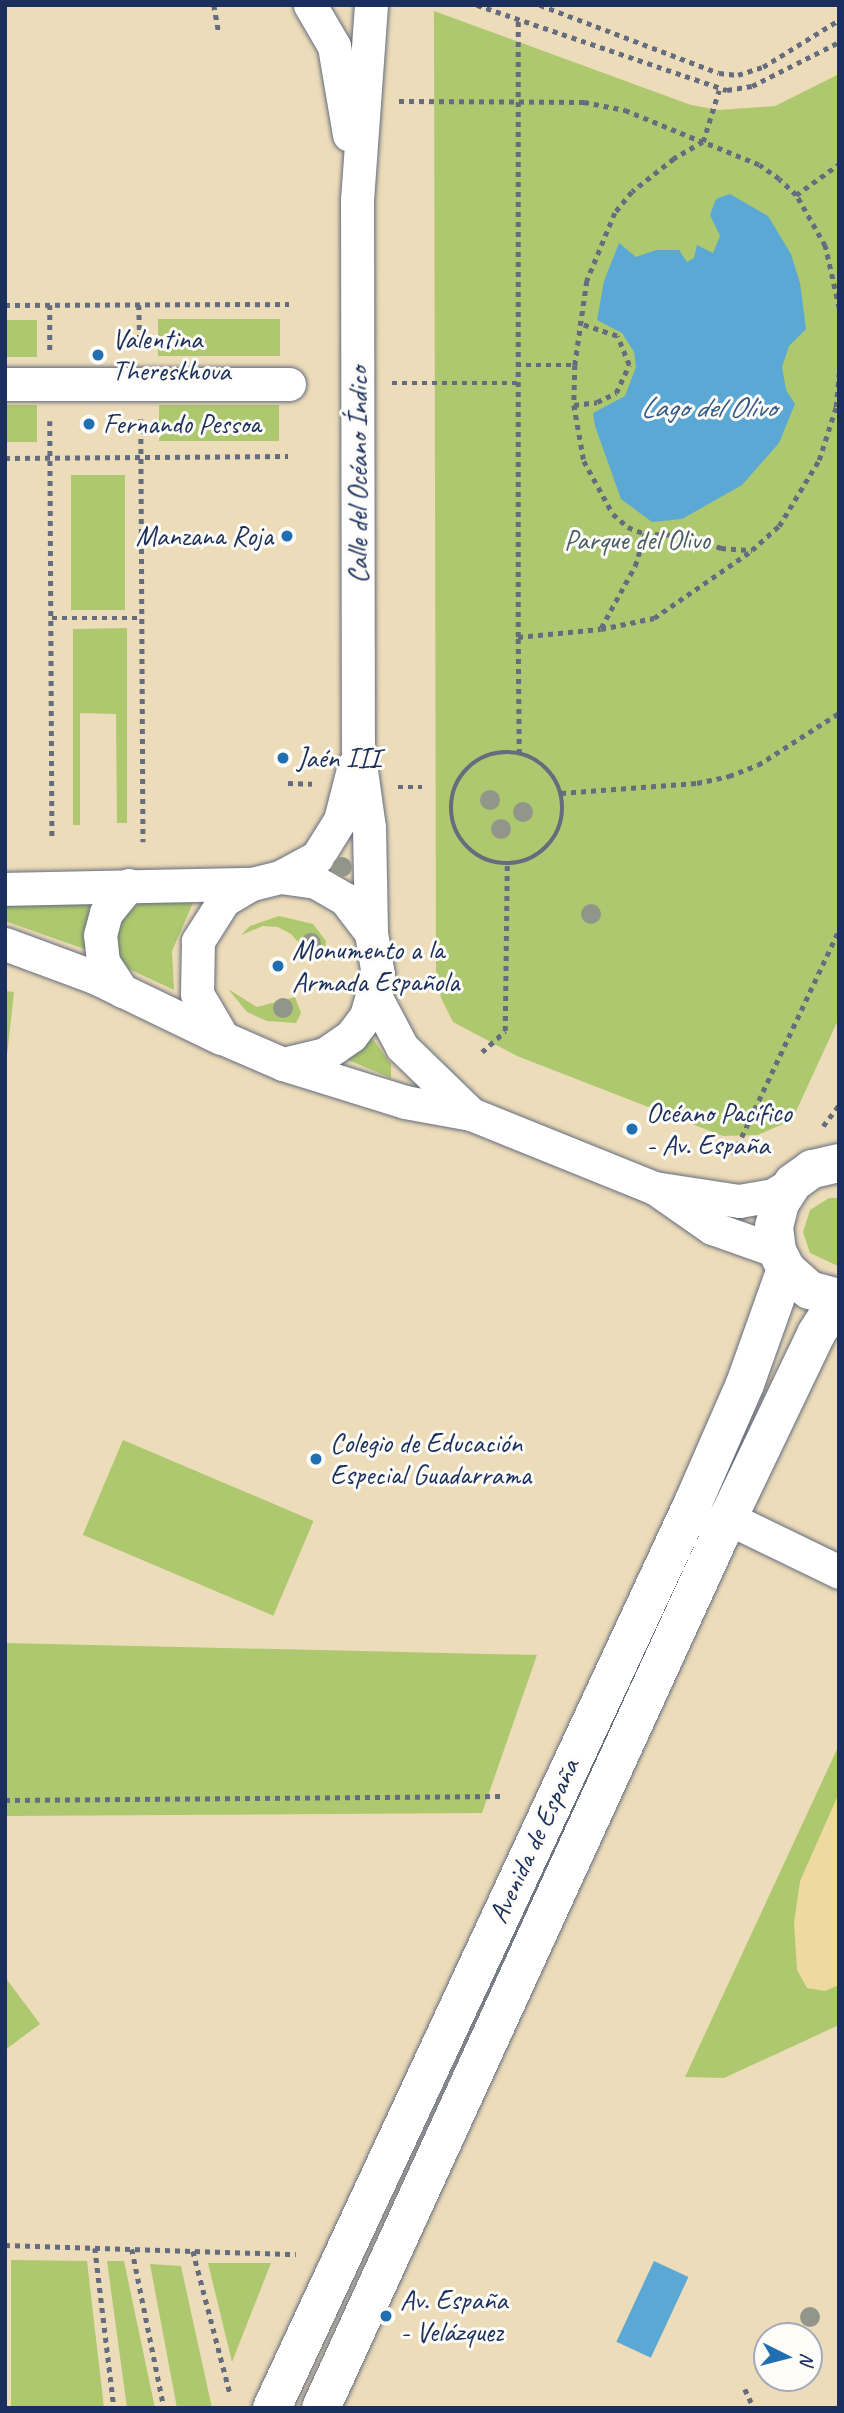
<!DOCTYPE html>
<meta charset="utf-8">
<style>
body{margin:0}
#map{position:relative;width:844px;height:2413px;overflow:hidden;background:#eddcb9;font-family:Caveat,sans-serif}
div>[style]{position:absolute}
[style*='--x']{left:calc(var(--x)*1px);top:calc(var(--y)*1px);width:calc(var(--w)*1px);rotate:calc(var(--a)*1deg)}
.green>*{inset:0;background:#adc86e;transform-origin:0 0}
.sand>*{inset:0;background:#eeda9e}
.water>*{inset:0;background:#5ca8d5;transform-origin:0 0}
.path>*{height:4.5px;margin-top:-2.25px;transform-origin:0;background:repeating-linear-gradient(90deg,#646c7e 0 5px,transparent 0 10px)}
.path>.ring{margin:-2.25px;padding:0;box-sizing:content-box;background:none;border:4.5px solid #646c7e;border-radius:50%}
.roads{filter:drop-shadow(0 0 2px #646c7e) drop-shadow(0 0 2px #646c7e)}
.street>*{height:33px;margin:-16.5px;padding:0 16.5px;transform-origin:16.5px;border-radius:16.5px;background:#fff}
.secondary>*{height:38px;margin:-19px;padding:0 19px;transform-origin:19px;border-radius:19px;background:#fff}
.trees>*{width:20px;height:20px;margin:-10px;border-radius:50%;background:#92968a}
.dots>*{width:19px;height:19px;translate:-50% -50%;box-sizing:border-box;border:4px solid #fdfcf7;border-radius:50%}
span{translate:-50% -50%;white-space:nowrap;text-align:center;line-height:1.15;-webkit-text-stroke:6px #fdfcf7;paint-order:stroke}
.poi-label{font-size:28px;color:#1b2f5e}
.left{translate:0 -50%;text-align:left}
.right{translate:-100% -50%;text-align:right}
.street-label{font-size:28px;color:#1b2f5e}
.park-label{font-size:28px;color:#475d63}
.water-label{font-size:30px;color:#325988;font-style:italic}
.frame{position:absolute;inset:0;border:7px solid #1b2f5e;pointer-events:none}
.north{position:absolute;left:753px;top:2322px;width:70px;height:70px;box-sizing:border-box;background:#fdfcf7;border:2px solid #a3aaba;border-radius:50%;rotate:96deg;font-size:19px;font-weight:700;line-height:28px;text-align:center;color:#1b2f5e}
.north::after{content:'';display:block;margin:auto;width:24px;height:32px;background:#1f6fb2;clip-path:polygon(50% 0,100% 100%,50% 72%,0 100%)}
</style>
<div id="map">
<div class="green">
<div style="clip-path:polygon(434px 11px,691px 105px,719px 110px,775px 106px,839px 74px,839px 1018px,792px 1120px,758px 1135px,723px 1136px,517px 1056px,453px 1022px,441px 998px,436px 971px)"></div>
<div style="left:280px;top:319px;width:37px;height:122px;rotate:90deg"></div>
<div style="left:5px;top:320px;width:32px;height:37px"></div>
<div style="left:5px;top:405px;width:32px;height:37px"></div>
<div style="left:159px;top:405px;width:120px;height:36px"></div>
<div style="left:71px;top:475px;width:54px;height:135px"></div>
<div style="clip-path:polygon(127px 628px,127px 823px,117px 823px,116px 714px,80px 713px,80px 825px,73px 825px,73px 629px)"></div>
<div style="clip-path:polygon(5px 902px,90px 902px,90px 951px,5px 921px)"></div>
<div style="clip-path:polygon(141px 902px,193px 903px,172px 951px,174px 990px,129px 969px,116px 952px,118px 921px)"></div>
<div style="clip-path:polygon(279px 916px,313px 924px,326px 941px,325px 955px,312px 958px,291px 934px,278px 927px,263px 926px,241px 935px,250px 926px)"></div>
<div style="clip-path:polygon(228px 989px,257px 1007px,295px 997px,301px 1013px,296px 1023px,267px 1021px,247px 1012px)"></div>
<div style="clip-path:polygon(5px 991px,14px 992px,5px 1073px)"></div>
<div style="clip-path:polygon(367px 1031px,391px 1064px,391px 1078px,341px 1057px)"></div>
<div style="clip-path:polygon(829px 1198px,839px 1198px,838px 1266px,810px 1253px,803px 1232px,810px 1210px)"></div>
<div style="left:123px;top:1440px;width:207px;height:103px;rotate:23deg"></div>
<div style="clip-path:polygon(5px 1643px,537px 1655px,482px 1813px,5px 1816px)"></div>
<div style="clip-path:polygon(839px 1745px,839px 2025px,724px 2078px,685px 2077px)"></div>
<div style="clip-path:polygon(5px 1977px,40px 2024px,5px 2050px)"></div>
<div style="clip-path:polygon(11px 2260px,87px 2261px,104px 2408px,11px 2408px)"></div>
<div style="clip-path:polygon(107px 2261px,124px 2261px,155px 2408px,127px 2408px)"></div>
<div style="clip-path:polygon(208px 2263px,271px 2263px,232px 2362px)"></div>
<div style="clip-path:polygon(150px 2264px,181px 2266px,212px 2408px,177px 2408px)"></div>
</div>
<div class="sand">
<div style="clip-path:polygon(839px 1793px,839px 1985px,825px 1991px,807px 1988px,797px 1970px,794px 1923px,800px 1881px)"></div>
</div>
<div class="water">
<div style="clip-path:polygon(730px 194px,768px 216px,791px 254px,800px 283px,806px 329px,789px 346px,782px 367px,786px 390px,795px 404px,779px 443px,742px 485px,682px 519px,652px 522px,621px 499px,595px 426px,593px 413px,625px 396px,636px 367px,634px 352px,622px 333px,597px 320px,604px 281px,619px 243px,636px 257px,656px 250px,679px 250px,687px 262px,694px 258px,697px 245px,713px 253px,720px 236px,710px 215px,716px 199px)"></div>
<div style="left:654px;top:2261px;width:38px;height:89px;rotate:25deg"></div>
</div>
<div class="path">
<div style="--x:214;--y:5;--w:27;--a:80"></div>
<div style="--x:477;--y:5;--w:264;--a:18.8"></div>
<div style="--x:727;--y:90;--w:25;--a:-9"></div>
<div style="--x:752;--y:86;--w:97;--a:-26.8"></div>
<div style="--x:540;--y:5;--w:191;--a:20.8"></div>
<div style="--x:719;--y:73;--w:19;--a:6"></div>
<div style="--x:738;--y:75;--w:26;--a:-18"></div>
<div style="--x:763;--y:67;--w:89;--a:-31.7"></div>
<div style="--x:399;--y:101;--w:185;--a:0.3"></div>
<div style="--x:584;--y:102;--w:42;--a:11"></div>
<div style="--x:625;--y:110;--w:84;--a:22.3"></div>
<div style="--x:703;--y:142;--w:54;--a:-72.9"></div>
<div style="--x:796;--y:195;--w:53;--a:-35.8"></div>
<div style="--x:5;--y:305;--w:284;--a:-0.2"></div>
<div style="--x:50;--y:305;--w:45;--a:90"></div>
<div style="--x:139;--y:305;--w:42;--a:88.6"></div>
<div style="--x:839;--y:308;--w:64;--a:-102.7"></div>
<div style="--x:825;--y:246;--w:59;--a:-119.6"></div>
<div style="--x:796;--y:195;--w:23;--a:-137"></div>
<div style="--x:779;--y:179;--w:24;--a:-145"></div>
<div style="--x:759;--y:165;--w:61;--a:-157.7"></div>
<div style="--x:703;--y:142;--w:34;--a:150"></div>
<div style="--x:674;--y:159;--w:53;--a:141.8"></div>
<div style="--x:632;--y:192;--w:27;--a:129"></div>
<div style="--x:615;--y:213;--w:74;--a:112.4"></div>
<div style="--x:587;--y:281;--w:85;--a:98.1"></div>
<div style="--x:575;--y:365;--w:40;--a:91.4"></div>
<div style="--x:574;--y:405;--w:57;--a:79.9"></div>
<div style="--x:584;--y:461;--w:60;--a:61.3"></div>
<div style="--x:613;--y:514;--w:20;--a:41"></div>
<div style="--x:628;--y:527;--w:18;--a:22"></div>
<div style="--x:645;--y:534;--w:44;--a:1.3"></div>
<div style="--x:689;--y:535;--w:35;--a:22"></div>
<div style="--x:721;--y:548;--w:31;--a:4"></div>
<div style="--x:752;--y:550;--w:36;--a:-42"></div>
<div style="--x:779;--y:526;--w:77;--a:-58.8"></div>
<div style="--x:819;--y:460;--w:56;--a:-72.2"></div>
<div style="--x:836;--y:407;--w:34;--a:-85"></div>
<div style="--x:516;--y:365;--w:59;--a:0"></div>
<div style="--x:392;--y:383;--w:125;--a:0"></div>
<div style="--x:574;--y:405;--w:23;--a:-7"></div>
<div style="--x:597;--y:402;--w:21;--a:-25"></div>
<div style="--x:616;--y:393;--w:31;--a:-65"></div>
<div style="--x:629;--y:365;--w:31;--a:-112"></div>
<div style="--x:617;--y:336;--w:41;--a:-161.6"></div>
<div style="--x:141;--y:419;--w:423;--a:89.7"></div>
<div style="--x:50;--y:421;--w:417;--a:89.7"></div>
<div style="--x:5;--y:458;--w:283;--a:-0.4"></div>
<div style="--x:52;--y:618;--w:90;--a:0"></div>
<div style="--x:601;--y:628;--w:71;--a:-61.3"></div>
<div style="--x:635;--y:566;--w:34;--a:-73"></div>
<div style="--x:518;--y:637;--w:618;--a:-90"></div>
<div class="ring" style="left:451px;top:752px;width:107.5px;height:107.5px"></div>
<div style="--x:519;--y:754;--w:117;--a:-90.5"></div>
<div style="--x:518;--y:637;--w:83;--a:-5.5"></div>
<div style="--x:601;--y:629;--w:54;--a:-11.7"></div>
<div style="--x:654;--y:618;--w:118;--a:-34.6"></div>
<div style="--x:288;--y:783;--w:24;--a:2"></div>
<div style="--x:398;--y:787;--w:24;--a:0"></div>
<div style="--x:561;--y:793;--w:136;--a:-4.2"></div>
<div style="--x:697;--y:783;--w:33;--a:-12"></div>
<div style="--x:729;--y:776;--w:31;--a:-21"></div>
<div style="--x:758;--y:765;--w:96;--a:-32.7"></div>
<div style="--x:482;--y:1052;--w:31;--a:-42"></div>
<div style="--x:505;--y:1031;--w:166;--a:-89.3"></div>
<div style="--x:823;--y:1126;--w:26;--a:-53"></div>
<div style="--x:733;--y:1155;--w:249;--a:-64.8"></div>
<div style="--x:5;--y:1800;--w:500;--a:-0.46"></div>
<div style="--x:5;--y:2245;--w:291;--a:1.8"></div>
<div style="--x:95;--y:2248;--w:161;--a:83.2"></div>
<div style="--x:132;--y:2249;--w:162;--a:78.6"></div>
<div style="--x:193;--y:2251;--w:147;--a:75.4"></div>
<div style="--x:745;--y:2389;--w:21;--a:65"></div>
<div style="--x:837;--y:2408;--w:2;--a:-27"></div>
</div>
<div class="roads">
<div class="street">
<div style="--x:310;--y:5;--w:48;--a:59.7"></div>
<div style="--x:334;--y:46;--w:90;--a:80.4"></div>
<div style="--x:371;--y:5;--w:196;--a:94.1"></div>
<div style="--x:357;--y:200;--w:549;--a:89.9"></div>
<div style="--x:358;--y:749;--w:79;--a:82"></div>
<div style="--x:369;--y:827;--w:106;--a:88.9"></div>
<div style="--x:5;--y:384;--w:284;--a:0"></div>
<div style="--x:280;--y:877;--w:42;--a:-28.4"></div>
<div style="--x:317;--y:857;--w:44;--a:-58.1"></div>
<div style="--x:340;--y:820;--w:57;--a:-75.7"></div>
<div style="--x:5;--y:889;--w:246;--a:-1.2"></div>
<div style="--x:5;--y:944;--w:95;--a:20.3"></div>
<div style="--x:94;--y:977;--w:141;--a:25.7"></div>
<div style="--x:122;--y:991;--w:35;--a:-123"></div>
<div style="--x:103;--y:962;--w:27;--a:-96"></div>
<div style="--x:100;--y:935;--w:23;--a:-75"></div>
<div style="--x:106;--y:913;--w:36;--a:-51"></div>
<div style="--x:375;--y:996;--w:58;--a:62.1"></div>
<div style="--x:402;--y:1047;--w:96;--a:44.2"></div>
<div style="--x:283;--y:1064;--w:43;--a:-13.4"></div>
<div style="--x:325;--y:1054;--w:32;--a:-35"></div>
<div style="--x:351;--y:1036;--w:25;--a:-53"></div>
<div style="--x:366;--y:1016;--w:43;--a:-73.7"></div>
<div style="--x:378;--y:975;--w:43;--a:-99.5"></div>
<div style="--x:371;--y:933;--w:43;--a:-127.4"></div>
<div style="--x:345;--y:899;--w:34;--a:-150"></div>
<div style="--x:316;--y:882;--w:36;--a:-172"></div>
<div style="--x:280;--y:877;--w:30;--a:166"></div>
<div style="--x:251;--y:884;--w:31;--a:149"></div>
<div style="--x:224;--y:900;--w:49;--a:122.4"></div>
<div style="--x:198;--y:941;--w:53;--a:91.1"></div>
<div style="--x:197;--y:994;--w:51;--a:59.4"></div>
<div style="--x:223;--y:1038;--w:65;--a:23.4"></div>
<div style="--x:283;--y:1064;--w:128;--a:17.3"></div>
<div style="--x:405;--y:1102;--w:67;--a:10.3"></div>
<div style="--x:471;--y:1114;--w:197;--a:22"></div>
<div style="--x:654;--y:1188;--w:86;--a:8.7"></div>
<div style="--x:739;--y:1201;--w:35;--a:-10"></div>
<div style="--x:773;--y:1195;--w:23;--a:-31"></div>
<div style="--x:659;--y:1191;--w:65;--a:34.9"></div>
<div style="--x:712;--y:1228;--w:69;--a:19.5"></div>
<div style="--x:728;--y:1518;--w:123;--a:25.9"></div>
</div>
<div class="secondary">
<div style="--x:839;--y:1163;--w:28;--a:167"></div>
<div style="--x:812;--y:1169;--w:24;--a:144"></div>
<div style="--x:793;--y:1183;--w:24;--a:123"></div>
<div style="--x:780;--y:1203;--w:25;--a:104"></div>
<div style="--x:774;--y:1227;--w:24;--a:83"></div>
<div style="--x:777;--y:1251;--w:20;--a:63"></div>
<div style="--x:786;--y:1269;--w:31;--a:42"></div>
<div style="--x:809;--y:1290;--w:31;--a:15"></div>
<div style="--x:272;--y:2408;--w:998;--a:-65.05"></div>
<div style="--x:693;--y:1503;--w:130;--a:-66.4"></div>
<div style="--x:745;--y:1384;--w:122;--a:-70.4"></div>
<div style="--x:321;--y:2408;--w:979;--a:-65.43"></div>
<div style="--x:728;--y:1518;--w:204;--a:-64.4"></div>
<div style="--x:816;--y:1334;--w:43;--a:-57.4"></div>
</div>
</div>
<div class="trees">
<div style="left:490px;top:800px"></div>
<div style="left:523px;top:812px"></div>
<div style="left:501px;top:829px"></div>
<div style="left:342px;top:867px"></div>
<div style="left:591px;top:914px"></div>
<div style="left:311px;top:943px"></div>
<div style="left:283px;top:1008px"></div>
<div style="left:810px;top:2317px"></div>
</div>
<div class="dots">
<div style="left:98px;top:355px;background:#1f6fb2"></div>
<div style="left:89px;top:424px;background:#1f6fb2"></div>
<div style="left:287px;top:536px;background:#1f6fb2"></div>
<div style="left:283px;top:758px;background:#1f6fb2"></div>
<div style="left:278px;top:966px;background:#1f6fb2"></div>
<div style="left:632px;top:1129px;background:#1f6fb2"></div>
<div style="left:316px;top:1459px;background:#1f6fb2"></div>
<div style="left:386px;top:2316px;background:#1f6fb2"></div>
</div>
<div class="poi-label">
<span class="left" style="left:112px;top:355px">Valentina<br>Thereskhova</span>
<span class="left" style="left:103px;top:424px">Fernando Pessoa</span>
<span class="right" style="left:273px;top:536px">Manzana Roja</span>
<span class="left" style="left:297px;top:758px">Jaén III</span>
<span class="left" style="left:292px;top:966px">Monumento a la<br>Armada Española</span>
<span class="left" style="left:646px;top:1129px">Océano Pacífico<br>- Av. España</span>
<span class="left" style="left:330px;top:1459px">Colegio de Educación<br>Especial Guadarrama</span>
<span class="left" style="left:400px;top:2316px">Av. España<br>- Velázquez</span>
</div>
<div class="street-label">
<span style="left:358px;top:475px;rotate:-90deg">Calle del Océano Índico</span>
<span style="left:534px;top:1841px;rotate:-65deg">Avenida de España</span>
</div>
<div class="park-label">
<span style="left:637px;top:540px">Parque del Olivo</span>
</div>
<div class="water-label">
<span style="left:708px;top:407px">Lago del Olivo</span>
</div>
<div class="frame"></div>
<div class="north">N</div>
</div>
